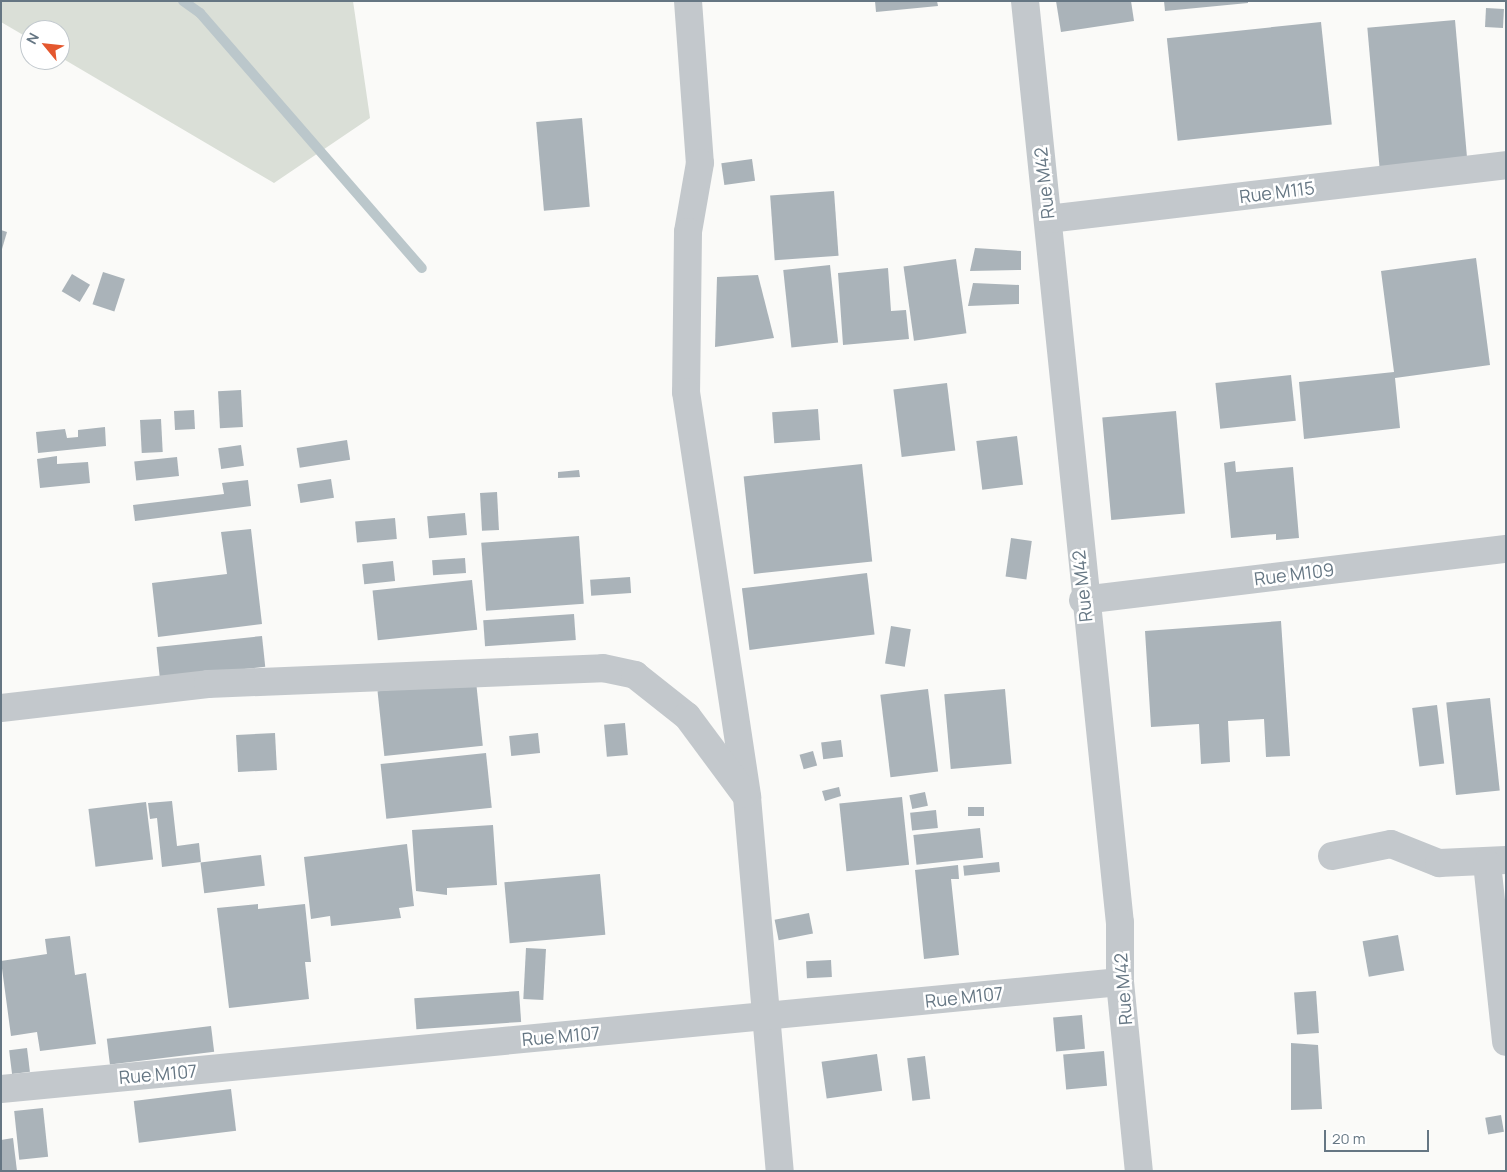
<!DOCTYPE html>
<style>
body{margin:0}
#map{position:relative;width:1507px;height:1172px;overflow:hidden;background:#fafaf8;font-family:Manrope,sans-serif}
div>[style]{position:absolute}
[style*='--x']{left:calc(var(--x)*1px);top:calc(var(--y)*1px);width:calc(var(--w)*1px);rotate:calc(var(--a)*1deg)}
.green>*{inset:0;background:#dadfd7}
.stream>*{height:10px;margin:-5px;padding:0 5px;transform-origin:5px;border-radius:5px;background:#bbc7cb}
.building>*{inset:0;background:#aab3b9;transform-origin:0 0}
.minor>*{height:28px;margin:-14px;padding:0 14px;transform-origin:14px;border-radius:14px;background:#c3c8cc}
span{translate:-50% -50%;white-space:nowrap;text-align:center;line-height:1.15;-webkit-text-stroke:5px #fff;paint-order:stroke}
.street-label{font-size:18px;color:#657683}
.frame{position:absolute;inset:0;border:2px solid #657683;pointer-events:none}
.north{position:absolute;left:20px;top:20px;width:50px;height:50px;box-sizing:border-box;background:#fff;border:1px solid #c1c8cd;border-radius:50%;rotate:298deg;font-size:14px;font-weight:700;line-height:20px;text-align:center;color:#657683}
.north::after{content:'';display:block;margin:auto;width:18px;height:22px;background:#e4572e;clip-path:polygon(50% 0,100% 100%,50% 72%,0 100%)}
.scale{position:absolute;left:1324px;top:1130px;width:105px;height:22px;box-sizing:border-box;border:2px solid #657683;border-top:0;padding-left:6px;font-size:15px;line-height:18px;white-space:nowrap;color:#657683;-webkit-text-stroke:4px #fff;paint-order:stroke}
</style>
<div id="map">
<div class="green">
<div style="clip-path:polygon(1px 1px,353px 1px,370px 118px,274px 183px,60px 57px,60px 30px,30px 30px,30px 39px,1px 22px)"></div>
</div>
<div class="stream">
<div style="--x:183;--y:1;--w:21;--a:35"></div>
<div style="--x:200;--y:13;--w:338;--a:49"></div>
</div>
<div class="building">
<div style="clip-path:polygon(875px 1px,937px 1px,938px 6px,876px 12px)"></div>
<div style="clip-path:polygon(1056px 1px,1131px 1px,1134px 21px,1061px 32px)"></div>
<div style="clip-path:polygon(1164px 1px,1248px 1px,1248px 3px,1165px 11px)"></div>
<div style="left:1486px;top:8px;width:18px;height:19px;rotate:3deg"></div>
<div style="left:1455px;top:20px;width:142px;height:88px;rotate:85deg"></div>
<div style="left:1321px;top:22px;width:103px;height:155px;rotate:84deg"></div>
<div style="left:582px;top:118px;width:89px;height:46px;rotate:85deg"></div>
<div style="left:752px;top:159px;width:22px;height:31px;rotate:82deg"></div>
<div style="left:834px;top:191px;width:65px;height:64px;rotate:86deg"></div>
<div style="clip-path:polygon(1px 230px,7px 232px,2px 249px,1px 249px)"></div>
<div style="clip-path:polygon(975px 248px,1021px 251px,1021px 270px,970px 271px)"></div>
<div style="clip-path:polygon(1476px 258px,1490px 365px,1395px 378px,1400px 428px,1304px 439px,1299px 382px,1394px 372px,1381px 271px)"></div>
<div style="left:956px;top:259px;width:75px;height:53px;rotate:82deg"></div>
<div style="left:830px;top:265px;width:78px;height:47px;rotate:84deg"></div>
<div style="clip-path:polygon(888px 268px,891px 311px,906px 310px,909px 339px,843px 345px,838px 273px)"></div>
<div style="left:103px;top:272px;width:23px;height:34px;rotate:18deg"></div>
<div style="left:72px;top:274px;width:21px;height:20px;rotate:31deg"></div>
<div style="clip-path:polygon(758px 275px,774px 338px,715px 347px,717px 277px)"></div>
<div style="clip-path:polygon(973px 283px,1019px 285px,1019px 304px,968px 306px)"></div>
<div style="left:1291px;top:375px;width:46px;height:76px;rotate:84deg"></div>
<div style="left:947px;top:383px;width:68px;height:54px;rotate:83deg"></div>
<div style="left:241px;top:390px;width:37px;height:23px;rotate:87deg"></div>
<div style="left:818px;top:409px;width:31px;height:46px;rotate:86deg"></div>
<div style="left:194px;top:410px;width:19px;height:20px;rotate:87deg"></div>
<div style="left:1176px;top:411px;width:103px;height:74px;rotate:85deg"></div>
<div style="left:161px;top:419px;width:33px;height:21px;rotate:87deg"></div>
<div style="clip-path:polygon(105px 427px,106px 446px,38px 453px,36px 432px,65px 429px,67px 438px,78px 437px,78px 430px)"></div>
<div style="left:1017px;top:436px;width:49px;height:41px;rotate:83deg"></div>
<div style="left:347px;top:440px;width:20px;height:51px;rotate:81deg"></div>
<div style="left:241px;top:445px;width:21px;height:23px;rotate:82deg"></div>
<div style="clip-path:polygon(57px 456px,57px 464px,88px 462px,90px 483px,40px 488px,37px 459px)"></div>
<div style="left:177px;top:457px;width:19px;height:43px;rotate:84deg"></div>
<div style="clip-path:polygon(1235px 461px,1236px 472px,1293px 467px,1299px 538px,1276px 540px,1276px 534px,1231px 538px,1224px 463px)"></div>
<div style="left:862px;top:464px;width:98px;height:119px;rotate:84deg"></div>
<div style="clip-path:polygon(579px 470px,580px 477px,558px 478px,558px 472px)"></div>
<div style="left:331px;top:479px;width:19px;height:34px;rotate:81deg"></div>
<div style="clip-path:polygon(248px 480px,251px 506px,135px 521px,133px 505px,224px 494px,222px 483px)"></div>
<div style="left:497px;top:492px;width:38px;height:17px;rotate:87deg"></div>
<div style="left:465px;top:513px;width:22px;height:38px;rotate:85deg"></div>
<div style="left:395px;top:518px;width:21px;height:40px;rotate:85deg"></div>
<div style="clip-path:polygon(251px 529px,262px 624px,158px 637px,152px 583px,227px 574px,221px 532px)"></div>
<div style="left:579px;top:536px;width:68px;height:98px;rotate:86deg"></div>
<div style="left:1011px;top:538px;width:21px;height:39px;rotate:8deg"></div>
<div style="left:465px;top:558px;width:15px;height:33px;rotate:86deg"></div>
<div style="left:393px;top:561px;width:20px;height:31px;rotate:84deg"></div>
<div style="left:867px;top:573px;width:62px;height:126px;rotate:83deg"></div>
<div style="left:630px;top:577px;width:16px;height:40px;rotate:86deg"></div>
<div style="left:472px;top:580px;width:50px;height:100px;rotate:84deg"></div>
<div style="left:574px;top:614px;width:26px;height:91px;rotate:86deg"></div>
<div style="clip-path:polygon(1281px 621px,1290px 756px,1266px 757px,1264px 719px,1228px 721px,1230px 762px,1201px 764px,1199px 724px,1151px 727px,1145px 631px)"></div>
<div style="left:891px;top:626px;width:20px;height:38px;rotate:9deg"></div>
<div style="left:262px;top:636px;width:31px;height:106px;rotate:84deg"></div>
<div style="left:476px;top:681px;width:65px;height:99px;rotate:84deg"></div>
<div style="left:928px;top:689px;width:83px;height:48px;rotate:83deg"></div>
<div style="left:1005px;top:689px;width:75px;height:61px;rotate:85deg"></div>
<div style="left:1490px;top:698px;width:93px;height:44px;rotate:84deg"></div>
<div style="left:1437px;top:705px;width:59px;height:25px;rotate:83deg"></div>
<div style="left:625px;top:723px;width:32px;height:21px;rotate:85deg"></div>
<div style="left:275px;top:733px;width:37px;height:39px;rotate:87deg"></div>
<div style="left:538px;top:733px;width:20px;height:29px;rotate:84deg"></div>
<div style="left:841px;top:740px;width:17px;height:20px;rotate:83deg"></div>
<div style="left:813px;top:751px;width:15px;height:14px;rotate:74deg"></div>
<div style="left:486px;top:753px;width:55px;height:106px;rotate:84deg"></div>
<div style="clip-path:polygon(839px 787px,841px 796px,825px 801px,822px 791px)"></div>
<div style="left:925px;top:792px;width:14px;height:16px;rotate:78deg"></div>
<div style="left:902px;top:797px;width:68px;height:63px;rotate:84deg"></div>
<div style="clip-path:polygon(172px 801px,177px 846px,199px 843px,201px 862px,162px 867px,157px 818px,150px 819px,148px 803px)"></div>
<div style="left:146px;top:802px;width:58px;height:58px;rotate:83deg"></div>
<div style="left:984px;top:807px;width:9px;height:16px;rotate:90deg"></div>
<div style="left:936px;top:810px;width:18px;height:26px;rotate:84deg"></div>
<div style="clip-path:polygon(493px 825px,497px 885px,447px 888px,447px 895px,416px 891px,412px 830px)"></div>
<div style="left:980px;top:828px;width:30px;height:67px;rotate:84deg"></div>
<div style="clip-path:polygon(407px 844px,414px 906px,399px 908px,401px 918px,331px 926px,330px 916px,311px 919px,304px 857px)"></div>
<div style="left:261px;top:855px;width:31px;height:61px;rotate:83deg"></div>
<div style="left:999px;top:862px;width:10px;height:36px;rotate:84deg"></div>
<div style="clip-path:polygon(958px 865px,959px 879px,951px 879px,959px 955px,924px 959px,915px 870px)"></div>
<div style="left:600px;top:874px;width:61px;height:96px;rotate:85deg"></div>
<div style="clip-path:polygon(258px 904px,258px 909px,305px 904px,311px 962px,305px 962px,309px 999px,229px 1008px,217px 908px)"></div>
<div style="left:809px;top:913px;width:21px;height:35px;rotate:79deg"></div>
<div style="left:1398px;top:935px;width:36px;height:36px;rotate:80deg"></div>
<div style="clip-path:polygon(70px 936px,75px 975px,86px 973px,96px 1044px,40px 1051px,37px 1032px,11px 1036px,1px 961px,47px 954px,45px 939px)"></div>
<div style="left:526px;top:948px;width:20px;height:51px;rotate:3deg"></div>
<div style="left:831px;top:960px;width:17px;height:25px;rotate:87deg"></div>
<div style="left:519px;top:991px;width:31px;height:105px;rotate:86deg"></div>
<div style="left:1316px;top:991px;width:42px;height:22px;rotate:86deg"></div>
<div style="left:1082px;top:1015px;width:34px;height:29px;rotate:85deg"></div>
<div style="left:211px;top:1026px;width:26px;height:105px;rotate:83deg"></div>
<div style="clip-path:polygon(1291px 1043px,1318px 1045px,1322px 1109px,1291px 1110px)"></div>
<div style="left:27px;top:1048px;width:24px;height:18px;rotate:83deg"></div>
<div style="left:1104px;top:1051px;width:35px;height:41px;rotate:85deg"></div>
<div style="left:877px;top:1054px;width:37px;height:56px;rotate:82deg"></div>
<div style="left:925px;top:1056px;width:43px;height:18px;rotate:83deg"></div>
<div style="left:231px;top:1089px;width:42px;height:98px;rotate:83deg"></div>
<div style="left:43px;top:1108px;width:49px;height:29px;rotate:84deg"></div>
<div style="left:1501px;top:1115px;width:17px;height:16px;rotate:80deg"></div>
<div style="clip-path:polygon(13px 1138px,17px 1171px,1px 1171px,1px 1140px)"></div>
</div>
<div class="minor">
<div style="--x:688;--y:1;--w:162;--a:85.8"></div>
<div style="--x:700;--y:163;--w:70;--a:99.9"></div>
<div style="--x:688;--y:232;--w:160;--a:90.7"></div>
<div style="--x:686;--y:392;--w:410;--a:81.4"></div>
<div style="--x:747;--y:797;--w:375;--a:85"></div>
<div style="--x:1025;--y:1;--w:927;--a:84.12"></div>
<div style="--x:1120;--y:923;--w:59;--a:90"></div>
<div style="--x:1120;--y:982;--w:190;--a:84.3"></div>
<div style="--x:1048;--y:219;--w:461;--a:-6.7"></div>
<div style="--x:1083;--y:600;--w:426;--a:-6.9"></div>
<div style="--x:1;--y:708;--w:208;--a:-6.6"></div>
<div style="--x:208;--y:684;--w:395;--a:-2.3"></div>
<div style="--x:603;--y:668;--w:33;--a:12"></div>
<div style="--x:635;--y:675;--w:66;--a:38.3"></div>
<div style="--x:687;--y:716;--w:97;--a:53.4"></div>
<div style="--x:1332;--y:856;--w:60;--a:-11.5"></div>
<div style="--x:1391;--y:844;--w:52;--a:21.6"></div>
<div style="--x:1439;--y:863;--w:67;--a:-2.6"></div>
<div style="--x:1487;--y:863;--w:180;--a:83.9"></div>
<div style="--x:1;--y:1089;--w:1124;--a:-5.46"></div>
</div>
<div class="street-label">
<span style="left:1044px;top:183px;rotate:-96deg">Rue M42</span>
<span style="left:1277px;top:192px;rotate:-7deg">Rue M115</span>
<span style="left:1294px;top:574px;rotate:-7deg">Rue M109</span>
<span style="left:1082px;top:586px;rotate:-96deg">Rue M42</span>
<span style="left:1123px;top:989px;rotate:-94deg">Rue M42</span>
<span style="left:964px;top:997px;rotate:-6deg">Rue M107</span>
<span style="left:561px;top:1036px;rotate:-5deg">Rue M107</span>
<span style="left:158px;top:1074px;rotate:-5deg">Rue M107</span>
</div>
<div class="frame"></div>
<div class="north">N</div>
<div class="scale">20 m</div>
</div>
